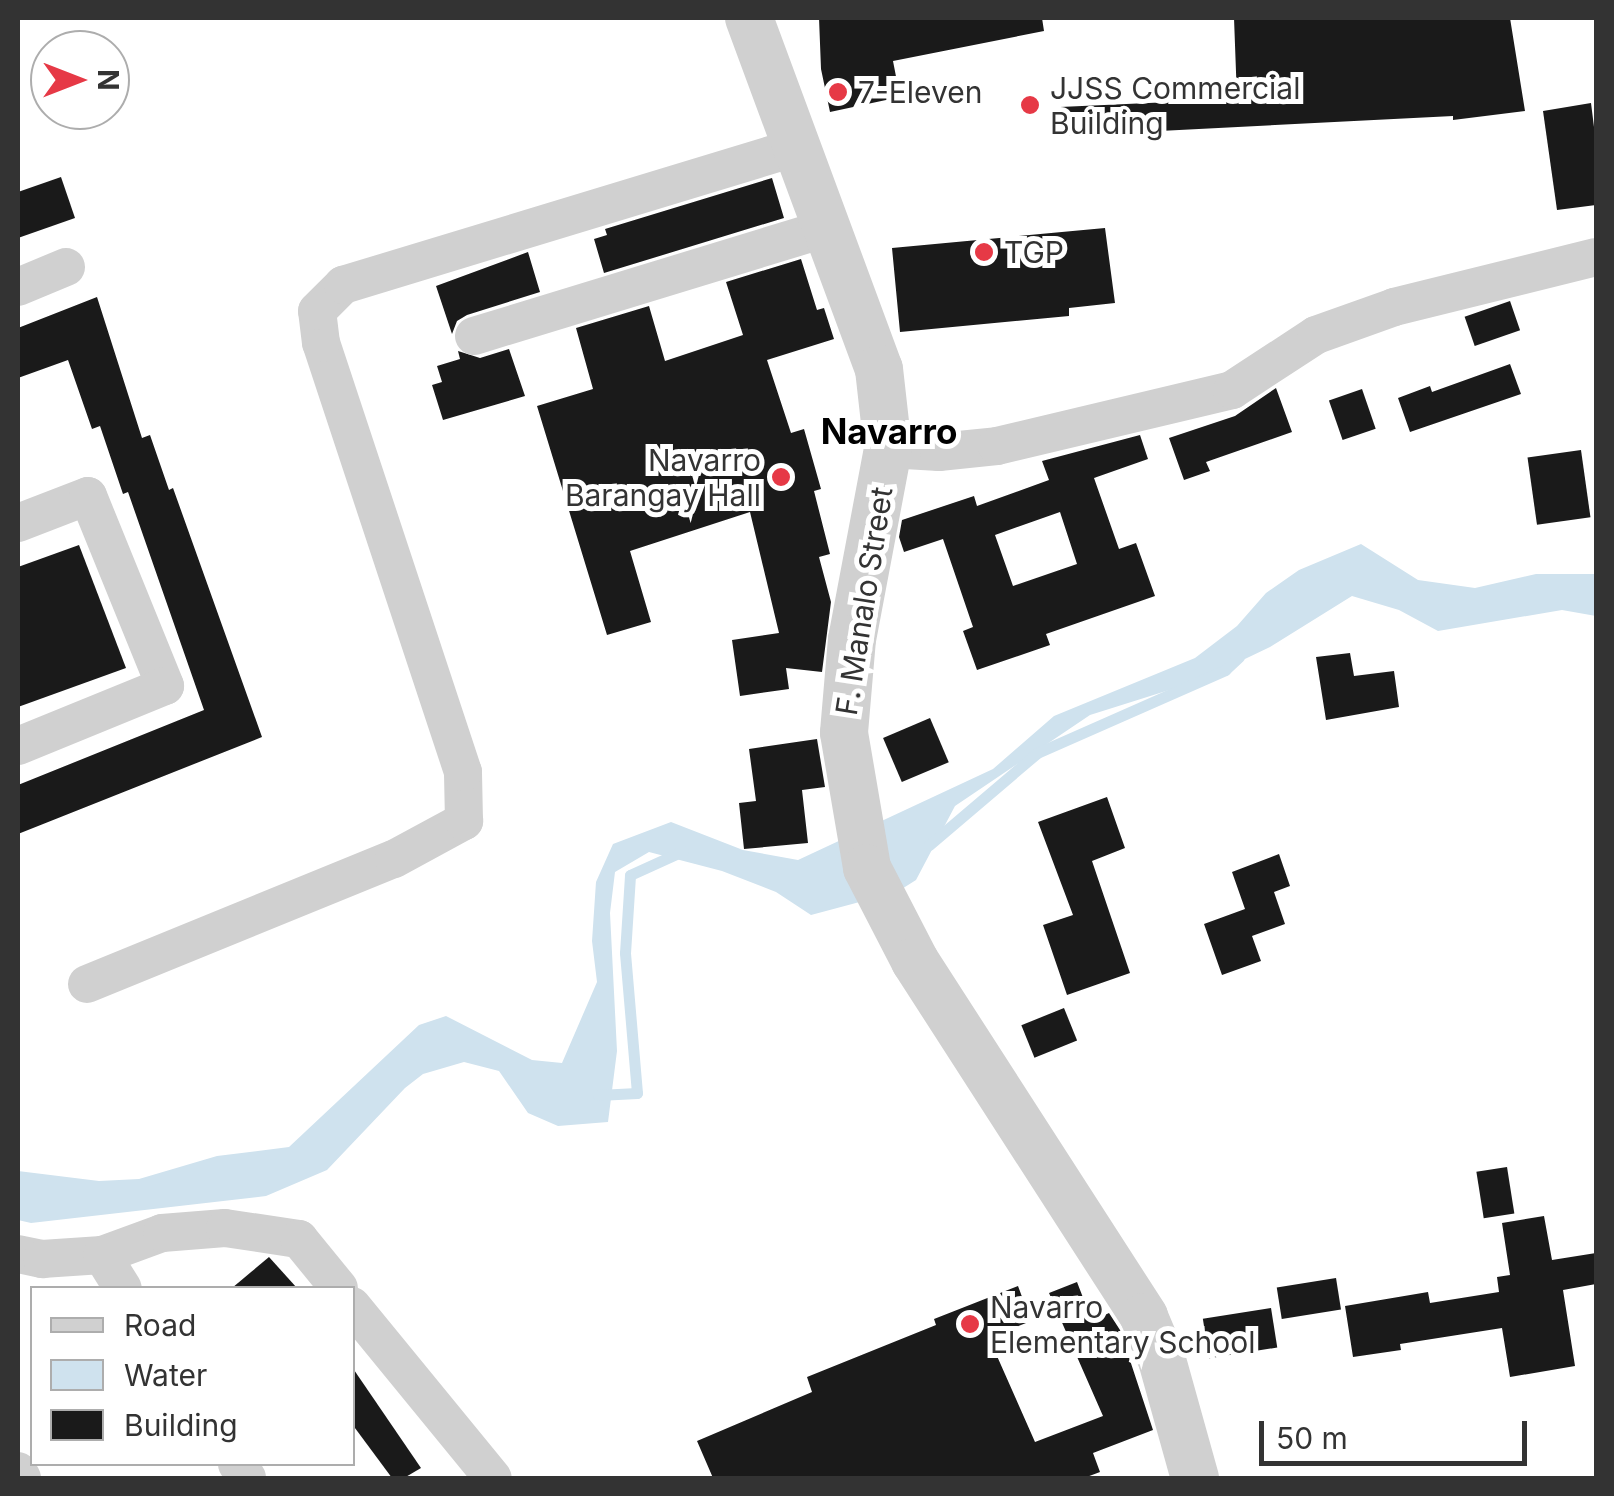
<!DOCTYPE html>
<style>
body{margin:0}
#map{position:relative;width:1614px;height:1496px;overflow:hidden;background:#fff;font-family:Inter,sans-serif}
div>[style]{position:absolute}
[style*='--x']{left:calc(var(--x)*1px);top:calc(var(--y)*1px);width:calc(var(--w)*1px);rotate:calc(var(--a)*1deg)}
.water>*{inset:0;background:#cfe2ee}
.stream>*{height:11px;margin:-5.5px;padding:0 5.5px;transform-origin:5.5px;border-radius:5.5px;background:#cfe2ee}
.building>*{inset:0;background:#1a1a1a;transform-origin:0 0}
.minor>*{height:38px;margin:-19px;padding:0 19px;transform-origin:19px;border-radius:19px;background:#d0d0d0}
.tertiary>*{height:48px;margin:-24px;padding:0 24px;transform-origin:24px;border-radius:24px;background:#d0d0d0}
.dots>*{width:28px;height:28px;translate:-50% -50%;box-sizing:border-box;border:5px solid #fff;border-radius:50%}
span{translate:-50% -50%;white-space:nowrap;text-align:center;line-height:1.15;-webkit-text-stroke:10px #fff;paint-order:stroke}
.poi-label{font-size:30px;color:#333}
.left{translate:0 -50%;text-align:left}
.right{translate:-100% -50%;text-align:right}
.street-label{font-size:30px;color:#333}
.quarter-label{font-size:35px;color:#000;font-weight:700}
.frame{position:absolute;inset:0;border:20px solid #333;pointer-events:none}
.legend{position:absolute;left:30px;top:1286px;width:325px;height:180px;box-sizing:border-box;background:#fff;border:2px solid #adadad;margin:0;padding:12px 18px;list-style:none;font-size:30px;color:#333}
.legend li{display:flex;align-items:center;gap:20px;height:50px}
.legend b{width:50px;border:2px solid #adadad}
.north{position:absolute;left:30px;top:30px;width:100px;height:100px;box-sizing:border-box;background:#fff;border:2px solid #adadad;border-radius:50%;rotate:90deg;font-size:28px;font-weight:700;line-height:40px;text-align:center;color:#333}
.north::after{content:'';display:block;margin:auto;width:35px;height:45px;background:#e63946;clip-path:polygon(50% 0,100% 100%,50% 72%,0 100%)}
.scale{position:absolute;left:1259px;top:1421px;width:268px;height:45px;box-sizing:border-box;border:5px solid #333;border-top:0;padding-left:12px;font-size:30px;line-height:35px;white-space:nowrap;color:#333;-webkit-text-stroke:8px #fff;paint-order:stroke}
</style>
<div id="map">
<div class="water">
<div style="clip-path:polygon(1361px 544px,1418px 580px,1475px 588px,1536px 574px,1596px 574px,1596px 616px,1562px 610px,1438px 631px,1399px 610px,1352px 596px,1270px 647px,1201px 680px,1090px 715px,955px 806px,916px 880px,897px 892px,811px 915px,776px 892px,722px 871px,649px 852px,615px 872px,610px 913px,617px 1051px,608px 1122px,558px 1126px,528px 1113px,499px 1071px,464px 1062px,423px 1074px,405px 1088px,327px 1170px,266px 1196px,31px 1223px,18px 1220px,18px 1171px,99px 1181px,139px 1179px,217px 1156px,289px 1147px,419px 1025px,446px 1016px,532px 1060px,562px 1063px,597px 982px,592px 941px,596px 882px,613px 844px,671px 822px,743px 850px,798px 860px,993px 769px,1054px 716px,1195px 658px,1237px 626px,1266px 593px,1299px 570px)"></div>
</div>
<div class="stream">
<div style="--x:929;--y:845;--w:142;--a:-40.4"></div>
<div style="--x:1037;--y:753;--w:206;--a:-23.8"></div>
<div style="--x:1225;--y:670;--w:19;--a:-43"></div>
<div style="--x:598;--y:1095;--w:39;--a:-3"></div>
<div style="--x:637;--y:1093;--w:141;--a:-94.9"></div>
<div style="--x:625;--y:953;--w:78;--a:-86.3"></div>
<div style="--x:630;--y:875;--w:58;--a:-24.4"></div>
</div>
<div class="building">
<div style="clip-path:polygon(819px 18px,1042px 18px,1044px 31px,893px 61px,900px 97px,830px 112px,821px 69px)"></div>
<div style="clip-path:polygon(1234px 18px,1510px 18px,1525px 111px,1453px 120px,1453px 116px,1062px 136px,1060px 107px,1237px 99px)"></div>
<div style="clip-path:polygon(1591px 103px,1596px 143px,1596px 205px,1557px 210px,1543px 111px)"></div>
<div style="clip-path:polygon(61px 177px,75px 218px,18px 238px,18px 192px)"></div>
<div style="clip-path:polygon(772px 178px,784px 218px,604px 273px,594px 239px,607px 235px,605px 229px)"></div>
<div style="clip-path:polygon(1105px 228px,1115px 303px,1069px 308px,1069px 316px,900px 332px,892px 248px)"></div>
<div style="clip-path:polygon(528px 252px,540px 292px,467px 315px,457px 321px,452px 334px,436px 286px)"></div>
<div style="clip-path:polygon(801px 259px,817px 310px,824px 308px,834px 339px,767px 360px,791px 433px,804px 429px,821px 489px,814px 491px,830px 554px,819px 557px,831px 602px,822px 672px,786px 668px,789px 689px,740px 696px,732px 640px,779px 633px,750px 512px,630px 551px,651px 622px,607px 635px,537px 406px,593px 389px,576px 328px,649px 306px,665px 361px,743px 335px,726px 282px)"></div>
<div style="clip-path:polygon(97px 297px,142px 438px,150px 435px,169px 490px,173px 488px,262px 737px,18px 834px,18px 785px,204px 710px,128px 492px,123px 494px,100px 426px,92px 429px,68px 360px,18px 378px,18px 328px)"></div>
<div style="left:1510px;top:301px;width:31px;height:48px;rotate:71deg"></div>
<div style="clip-path:polygon(509px 349px,525px 396px,443px 420px,432px 385px,442px 382px,437px 366px,460px 359px,458px 351px,480px 358px)"></div>
<div style="clip-path:polygon(1510px 364px,1521px 394px,1410px 432px,1398px 398px,1430px 386px,1432px 392px)"></div>
<div style="clip-path:polygon(1276px 388px,1292px 432px,1206px 462px,1210px 471px,1184px 480px,1169px 438px,1235px 416px)"></div>
<div style="left:1362px;top:389px;width:42px;height:35px;rotate:71deg"></div>
<div style="clip-path:polygon(evenodd,1140px 435px,1148px 459px,1094px 478px,1119px 549px,1136px 543px,1155px 596px,1046px 634px,1050px 645px,977px 670px,963px 631px,973px 627px,943px 539px,904px 552px,899px 537px,902px 520px,974px 496px,977px 506px,1049px 480px,1042px 461px,1140px 435px,1060px 512px,1077px 564px,1013px 586px,995px 535px,1060px 512px)"></div>
<div style="left:1581px;top:450px;width:68px;height:54px;rotate:82deg"></div>
<div style="clip-path:polygon(79px 545px,126px 668px,18px 707px,18px 567px)"></div>
<div style="clip-path:polygon(1350px 653px,1354px 676px,1394px 671px,1399px 707px,1326px 720px,1316px 657px)"></div>
<div style="left:930px;top:718px;width:48px;height:51px;rotate:67deg"></div>
<div style="clip-path:polygon(817px 739px,825px 787px,802px 790px,808px 843px,744px 849px,739px 803px,756px 801px,749px 749px)"></div>
<div style="clip-path:polygon(1107px 797px,1125px 848px,1092px 861px,1130px 973px,1067px 995px,1043px 925px,1073px 915px,1038px 822px)"></div>
<div style="clip-path:polygon(1279px 854px,1290px 886px,1274px 892px,1285px 924px,1252px 936px,1261px 961px,1222px 975px,1204px 924px,1245px 909px,1232px 872px)"></div>
<div style="left:1064px;top:1008px;width:35px;height:46px;rotate:68deg"></div>
<div style="left:1507px;top:1167px;width:47px;height:31px;rotate:81deg"></div>
<div style="clip-path:polygon(1544px 1216px,1552px 1260px,1596px 1253px,1596px 1284px,1563px 1290px,1575px 1366px,1510px 1377px,1502px 1328px,1400px 1344px,1401px 1350px,1353px 1357px,1345px 1306px,1428px 1292px,1430px 1303px,1499px 1292px,1497px 1277px,1510px 1275px,1502px 1223px)"></div>
<div style="clip-path:polygon(269px 1257px,297px 1288px,232px 1288px)"></div>
<div style="left:1336px;top:1278px;width:32px;height:60px;rotate:81deg"></div>
<div style="clip-path:polygon(1077px 1282px,1092px 1321px,1109px 1313px,1120px 1330px,1153px 1430px,1093px 1453px,1100px 1472px,1084px 1478px,713px 1478px,697px 1441px,812px 1392px,807px 1377px,936px 1325px,934px 1319px,1018px 1286px,1031px 1321px,989px 1338px,1035px 1442px,1103px 1416px,1049px 1293px)"></div>
<div style="left:1271px;top:1308px;width:40px;height:69px;rotate:81deg"></div>
<div style="clip-path:polygon(352px 1367px,421px 1468px,404px 1478px,392px 1478px,352px 1424px)"></div>
</div>
<div class="minor">
<div style="--x:18;--y:287;--w:52;--a:-22.6"></div>
<div style="--x:474;--y:336;--w:369;--a:-17"></div>
<div style="--x:888;--y:449;--w:51;--a:3.4"></div>
<div style="--x:939;--y:452;--w:58;--a:-5.9"></div>
<div style="--x:997;--y:446;--w:242;--a:-13.4"></div>
<div style="--x:1232;--y:390;--w:100;--a:-33.2"></div>
<div style="--x:1316;--y:335;--w:83;--a:-19.7"></div>
<div style="--x:1394;--y:307;--w:208;--a:-13.9"></div>
<div style="--x:18;--y:523;--w:75;--a:-21.1"></div>
<div style="--x:88;--y:496;--w:205;--a:67.9"></div>
<div style="--x:165;--y:686;--w:159;--a:157.8"></div>
<div style="--x:87;--y:984;--w:331;--a:-22.2"></div>
<div style="--x:394;--y:859;--w:80;--a:-28.5"></div>
<div style="--x:464;--y:821;--w:49;--a:-91.2"></div>
<div style="--x:463;--y:772;--w:452;--a:-108.3"></div>
<div style="--x:321;--y:343;--w:32;--a:-97"></div>
<div style="--x:317;--y:311;--w:37;--a:-45"></div>
<div style="--x:343;--y:285;--w:475;--a:-16.9"></div>
<div style="--x:18;--y:1254;--w:25;--a:12"></div>
<div style="--x:42;--y:1259;--w:60;--a:-3.8"></div>
<div style="--x:102;--y:1255;--w:64;--a:-20.1"></div>
<div style="--x:162;--y:1233;--w:63;--a:-4.5"></div>
<div style="--x:225;--y:1228;--w:75;--a:8.5"></div>
<div style="--x:299;--y:1239;--w:63;--a:50.8"></div>
<div style="--x:102;--y:1255;--w:39;--a:58"></div>
<div style="--x:352;--y:1306;--w:222;--a:50.7"></div>
<div style="--x:237;--y:1464;--w:17;--a:54"></div>
<div style="--x:18;--y:1471;--w:8;--a:60"></div>
</div>
<div class="tertiary">
<div style="--x:749;--y:18;--w:374;--a:69.7"></div>
<div style="--x:879;--y:369;--w:81;--a:83.6"></div>
<div style="--x:888;--y:449;--w:193;--a:100.7"></div>
<div style="--x:852;--y:639;--w:94;--a:94.9"></div>
<div style="--x:844;--y:733;--w:137;--a:80.3"></div>
<div style="--x:867;--y:868;--w:105;--a:62.7"></div>
<div style="--x:915;--y:961;--w:423;--a:57.2"></div>
<div style="--x:1144;--y:1317;--w:47;--a:67.3"></div>
<div style="--x:1162;--y:1360;--w:123;--a:74.4"></div>
</div>
<div class="dots">
<div style="left:838px;top:92px;background:#e63946"></div>
<div style="left:1030px;top:105px;background:#e63946"></div>
<div style="left:984px;top:252px;background:#e63946"></div>
<div style="left:781px;top:477px;background:#e63946"></div>
<div style="left:970px;top:1324px;background:#e63946"></div>
</div>
<div class="poi-label">
<span class="left" style="left:1050px;top:105px">JJSS Commercial<br>Building</span>
<span class="left" style="left:858px;top:92px">7-Eleven</span>
<span class="left" style="left:1004px;top:252px">TGP</span>
<span class="right" style="left:761px;top:477px">Navarro<br>Barangay Hall</span>
<span class="left" style="left:990px;top:1324px">Navarro<br>Elementary School</span>
</div>
<div class="street-label">
<span style="left:864px;top:601px;rotate:-81deg">F. Manalo Street</span>
</div>
<div class="quarter-label">
<span style="left:889px;top:431px">Navarro</span>
</div>
<div class="frame"></div>
<ul class="legend">
<li><b style="height:12px;background:#d0d0d0"></b>Road</li>
<li><b style="height:28px;background:#cfe2ee"></b>Water</li>
<li><b style="height:28px;background:#1a1a1a"></b>Building</li>
</ul>
<div class="north">N</div>
<div class="scale">50 m</div>
</div>
